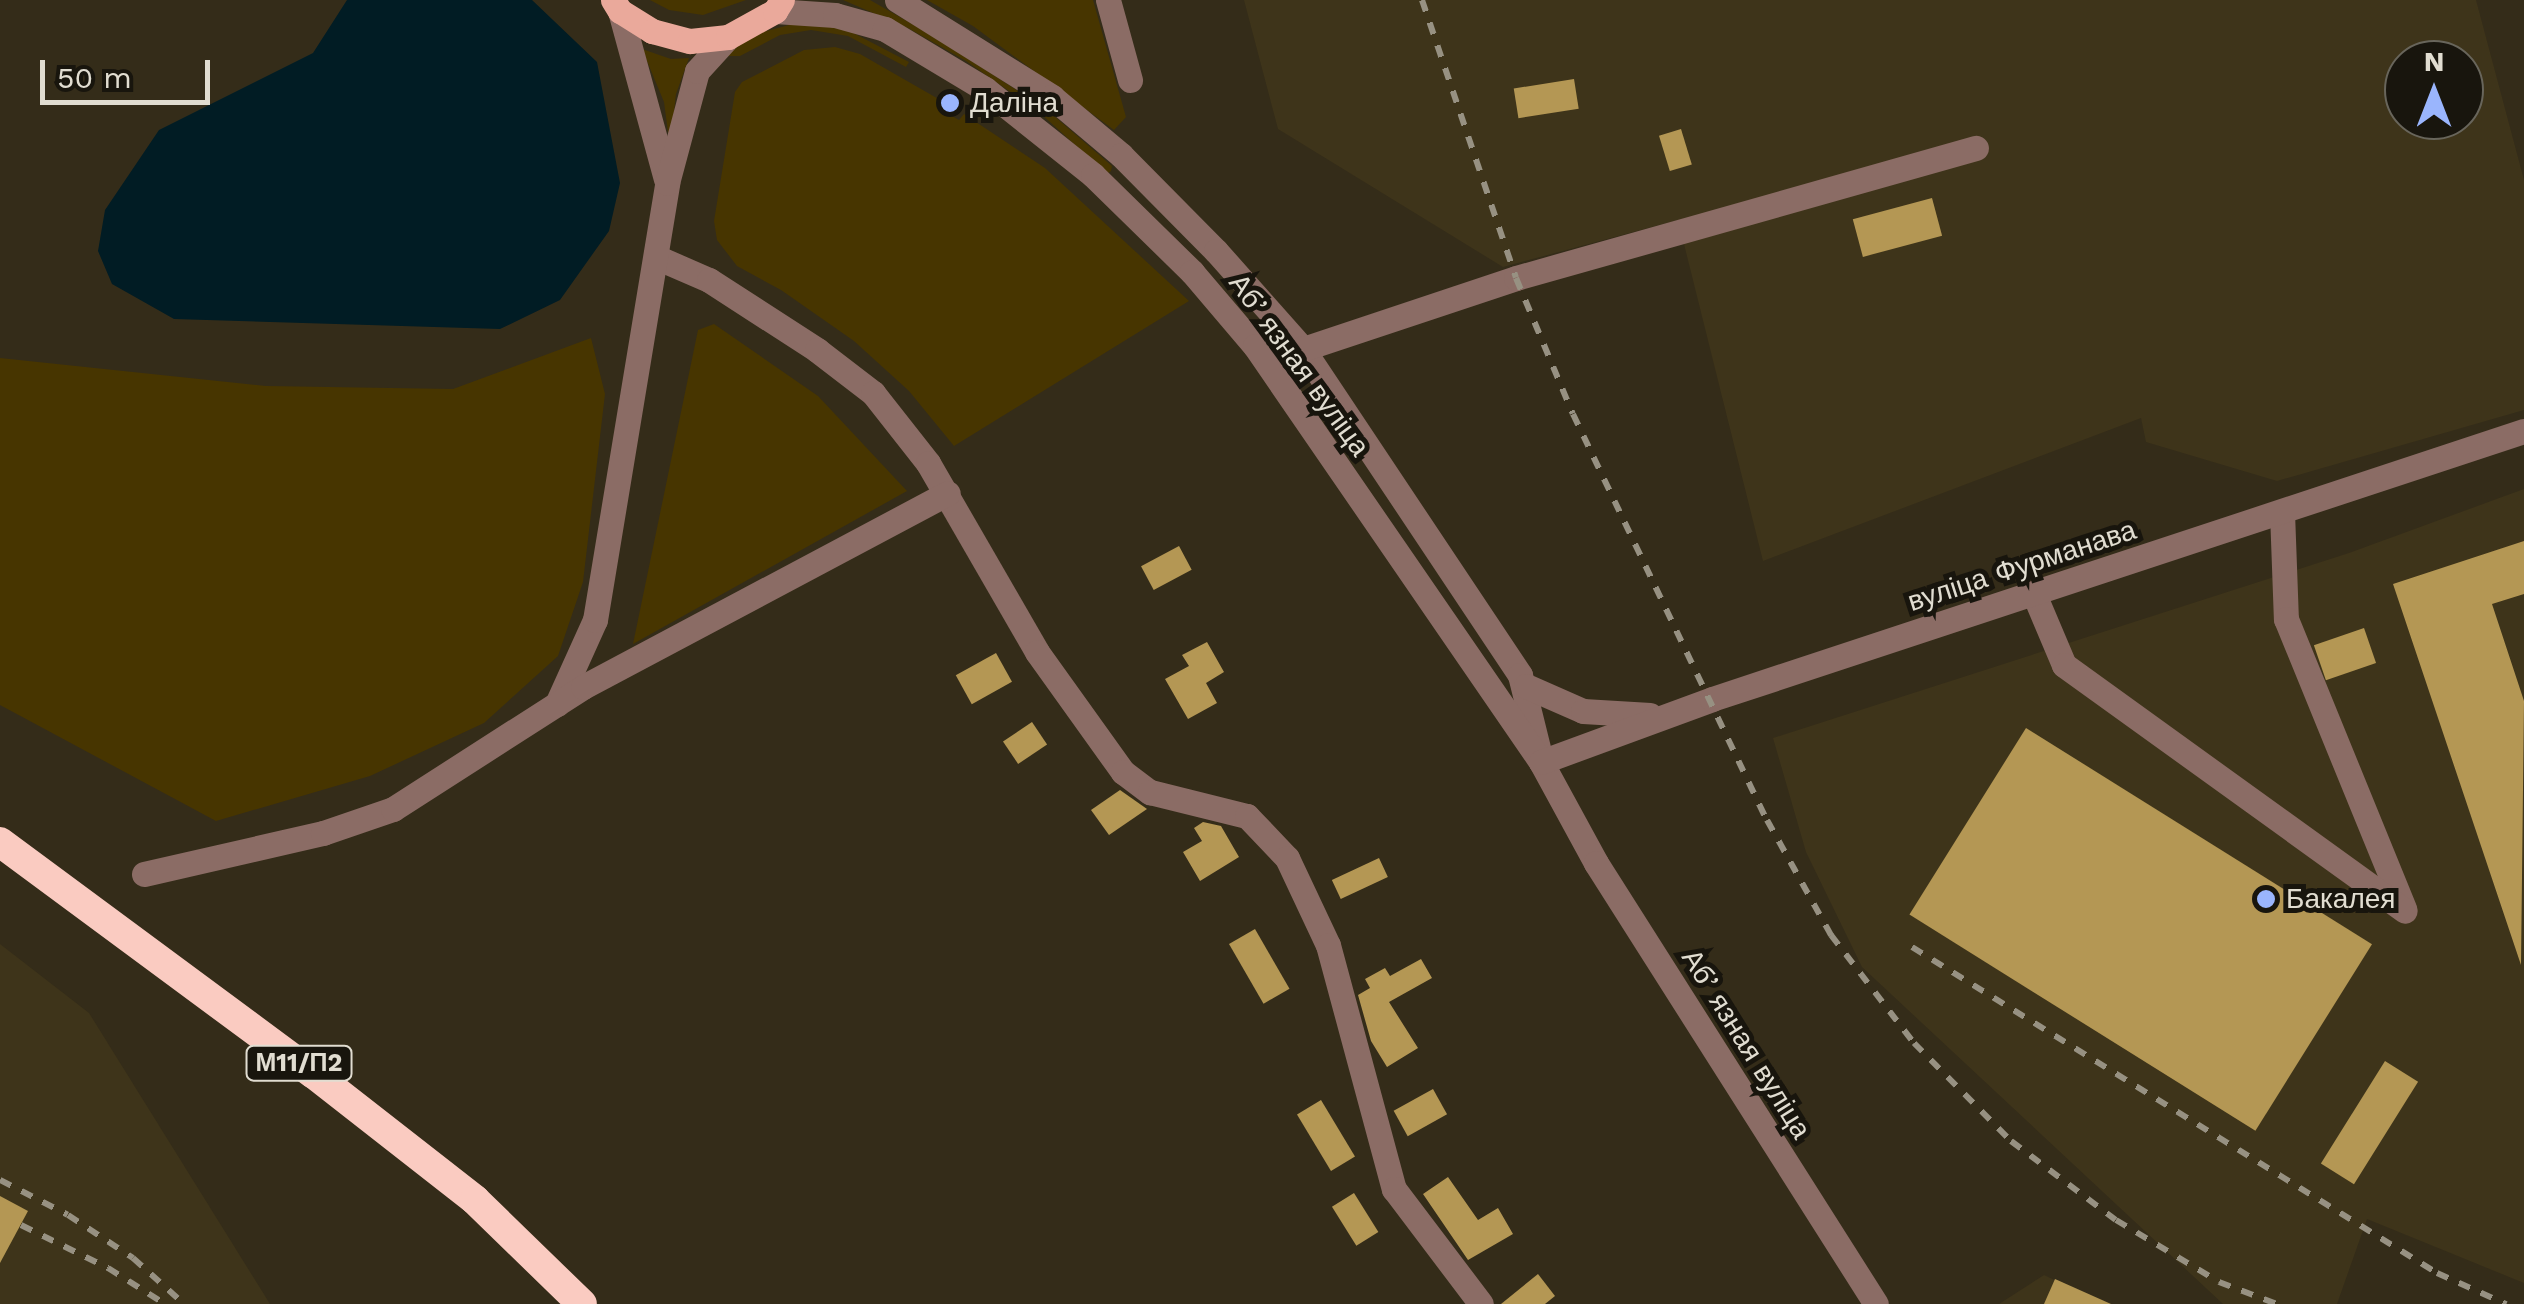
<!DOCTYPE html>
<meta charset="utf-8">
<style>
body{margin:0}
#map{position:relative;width:2524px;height:1304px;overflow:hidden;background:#342c19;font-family:"Work Sans",sans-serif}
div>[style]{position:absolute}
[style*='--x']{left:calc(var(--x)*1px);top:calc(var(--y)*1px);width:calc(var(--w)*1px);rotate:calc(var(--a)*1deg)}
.built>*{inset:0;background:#3e341a}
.green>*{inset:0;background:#473500}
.water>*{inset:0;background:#011c24}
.building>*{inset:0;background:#b49754;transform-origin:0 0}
.minor>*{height:25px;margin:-12.5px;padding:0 12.5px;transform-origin:12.5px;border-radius:12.5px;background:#8b6c65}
.major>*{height:25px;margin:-12.5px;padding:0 12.5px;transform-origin:12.5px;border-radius:12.5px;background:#eaa99b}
.highway>*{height:30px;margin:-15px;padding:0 15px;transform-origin:15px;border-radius:15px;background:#facbc1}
.rail>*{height:6px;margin-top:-3px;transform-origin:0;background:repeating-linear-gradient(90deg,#979182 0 12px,transparent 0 24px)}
.dots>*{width:28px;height:28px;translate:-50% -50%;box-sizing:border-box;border:5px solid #18150d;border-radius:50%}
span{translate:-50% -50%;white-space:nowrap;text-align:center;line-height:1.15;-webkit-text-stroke:10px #18150d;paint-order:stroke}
.shield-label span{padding:2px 8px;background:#18150d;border:2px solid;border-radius:8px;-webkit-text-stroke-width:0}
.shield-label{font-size:25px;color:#e1ddd1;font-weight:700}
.poi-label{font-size:28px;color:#e1ddd1}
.left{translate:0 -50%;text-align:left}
.street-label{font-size:28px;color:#e1ddd1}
.north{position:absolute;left:2384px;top:40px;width:100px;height:100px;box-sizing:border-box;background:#18150d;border:2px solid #68655b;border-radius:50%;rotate:0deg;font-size:28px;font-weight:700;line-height:40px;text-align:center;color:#e1ddd1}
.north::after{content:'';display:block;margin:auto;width:35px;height:45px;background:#9ab5fd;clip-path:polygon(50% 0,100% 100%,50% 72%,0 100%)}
.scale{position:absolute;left:40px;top:60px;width:170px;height:45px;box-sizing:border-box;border:5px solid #e1ddd1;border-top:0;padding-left:12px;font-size:30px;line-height:35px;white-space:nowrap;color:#e1ddd1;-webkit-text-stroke:8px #18150d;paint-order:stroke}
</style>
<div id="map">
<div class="built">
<div style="clip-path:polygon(evenodd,1244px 0,2476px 0,2524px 180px,2524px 410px,2277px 481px,2146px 442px,2141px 418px,1763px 561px,1678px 220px,1503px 267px,1278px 129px,1244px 0,2404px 60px,2464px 60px,2464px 120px,2404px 120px,2404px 60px)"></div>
<div style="clip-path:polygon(2524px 489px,2524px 1283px,2367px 1219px,2337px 1304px,2223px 1304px,1862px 967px,1806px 852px,1773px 738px,2349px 553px)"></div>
<div style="clip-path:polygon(0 944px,89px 1013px,270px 1304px,0 1304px)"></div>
<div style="clip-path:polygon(2044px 1275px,2104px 1304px,1999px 1304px)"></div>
</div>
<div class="green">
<div style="clip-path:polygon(650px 0,746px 0,703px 15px,669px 10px)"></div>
<div style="clip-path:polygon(843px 0,870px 0,933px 36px,1046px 109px,1112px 166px,1111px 171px,1107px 174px,1039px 112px,966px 61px,908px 28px)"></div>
<div style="clip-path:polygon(927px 0,1093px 0,1126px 117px,1114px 130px,973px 26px)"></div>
<div style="clip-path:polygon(800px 22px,838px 25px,909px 62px,906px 67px,848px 36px,811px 30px,780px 35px,740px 56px,725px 56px,755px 34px)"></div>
<div style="clip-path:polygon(835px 47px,860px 54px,942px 101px,940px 109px,959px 120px,964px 114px,1045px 168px,1189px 301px,954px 446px,909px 391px,854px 341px,781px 290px,737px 266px,717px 240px,714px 221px,735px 92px,742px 82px,804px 50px)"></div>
<div style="clip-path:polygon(642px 49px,671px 59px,689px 58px,676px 94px,670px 147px,664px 102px)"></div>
<div style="clip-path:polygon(714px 324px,818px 396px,907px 491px,633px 644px,698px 330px)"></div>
<div style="clip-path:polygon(591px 338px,605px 394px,583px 582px,558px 656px,484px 723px,370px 776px,216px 821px,0 705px,0 358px,266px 386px,453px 389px)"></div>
</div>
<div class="water">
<div style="clip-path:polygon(347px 0,532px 0,597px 62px,620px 183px,609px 231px,560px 300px,500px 329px,174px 319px,112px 284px,98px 251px,105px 210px,159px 130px,313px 53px)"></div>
</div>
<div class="building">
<div style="left:1574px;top:79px;width:30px;height:61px;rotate:81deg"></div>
<div style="left:1681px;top:129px;width:37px;height:23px;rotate:73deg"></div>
<div style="left:1932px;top:198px;width:39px;height:82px;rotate:75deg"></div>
<div style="clip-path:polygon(2524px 541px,2524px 594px,2492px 604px,2524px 701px,2521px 965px,2393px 584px)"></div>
<div style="left:1179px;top:546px;width:27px;height:43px;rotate:62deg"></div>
<div style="left:2364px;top:628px;width:37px;height:53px;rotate:71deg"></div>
<div style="clip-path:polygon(1207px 642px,1224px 672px,1206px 683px,1217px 703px,1188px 719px,1165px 679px,1189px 666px,1182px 655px)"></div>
<div style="left:996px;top:653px;width:33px;height:46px;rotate:61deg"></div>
<div style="left:1032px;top:722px;width:27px;height:35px;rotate:56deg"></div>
<div style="left:2026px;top:728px;width:408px;height:220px;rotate:32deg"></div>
<div style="clip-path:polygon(1120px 790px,1147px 809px,1109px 835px,1091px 810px)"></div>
<div style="clip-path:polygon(1203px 822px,1221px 826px,1239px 857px,1200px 881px,1183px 852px,1202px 841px,1194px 828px)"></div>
<div style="left:1379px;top:858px;width:21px;height:52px;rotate:65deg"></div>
<div style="left:1255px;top:929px;width:69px;height:30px;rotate:60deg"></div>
<div style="clip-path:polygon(1421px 959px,1432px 978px,1389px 1002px,1418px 1048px,1387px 1067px,1371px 1041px,1358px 995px,1370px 988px,1365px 979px,1385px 968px,1390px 976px)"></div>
<div style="left:2385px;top:1061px;width:39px;height:121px;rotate:32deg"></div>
<div style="left:1433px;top:1089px;width:29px;height:45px;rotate:61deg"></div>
<div style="left:1321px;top:1100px;width:66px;height:28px;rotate:59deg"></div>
<div style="clip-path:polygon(1448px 1177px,1478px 1220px,1498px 1208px,1513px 1234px,1468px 1260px,1423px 1194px)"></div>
<div style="left:1354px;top:1193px;width:46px;height:26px;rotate:58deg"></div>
<div style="clip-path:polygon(0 1196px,28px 1211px,0 1263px)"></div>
<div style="clip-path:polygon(1538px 1274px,1555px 1296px,1545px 1304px,1501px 1304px)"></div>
<div style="clip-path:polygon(2055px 1279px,2111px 1304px,2044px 1304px)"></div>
</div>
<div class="minor">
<div style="--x:897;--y:0;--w:183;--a:32"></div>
<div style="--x:1052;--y:97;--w:90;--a:40"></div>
<div style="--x:1121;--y:155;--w:135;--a:45.3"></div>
<div style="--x:1216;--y:251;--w:130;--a:48.4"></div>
<div style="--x:1302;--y:348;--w:393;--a:56.3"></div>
<div style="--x:1520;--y:675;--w:79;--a:76.1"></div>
<div style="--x:1108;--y:0;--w:83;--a:74.6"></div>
<div style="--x:620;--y:11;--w:174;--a:74.7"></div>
<div style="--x:775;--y:11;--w:60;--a:3.8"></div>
<div style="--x:835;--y:15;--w:52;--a:15.6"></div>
<div style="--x:885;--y:29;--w:117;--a:31"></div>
<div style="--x:985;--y:89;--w:138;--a:38.5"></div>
<div style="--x:1093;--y:175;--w:139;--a:44.4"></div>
<div style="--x:1192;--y:272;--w:97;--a:49.6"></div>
<div style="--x:1255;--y:346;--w:505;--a:55.49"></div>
<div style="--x:1541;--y:762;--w:115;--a:61.4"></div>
<div style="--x:1596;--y:863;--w:522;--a:57.59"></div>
<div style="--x:656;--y:257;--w:58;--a:23.5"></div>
<div style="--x:709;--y:280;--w:129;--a:32.9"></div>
<div style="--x:817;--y:350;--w:71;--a:37.5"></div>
<div style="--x:873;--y:393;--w:89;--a:51.8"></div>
<div style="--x:928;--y:463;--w:218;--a:60"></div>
<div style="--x:1037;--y:652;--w:148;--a:54.4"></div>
<div style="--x:1123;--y:772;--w:34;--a:37"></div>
<div style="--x:1150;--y:792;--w:100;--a:13.9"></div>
<div style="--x:1247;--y:816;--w:58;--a:46.4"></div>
<div style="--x:1287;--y:858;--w:96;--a:64.8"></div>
<div style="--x:1328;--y:945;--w:253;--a:74.9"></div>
<div style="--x:1394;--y:1189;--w:144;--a:52.9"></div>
<div style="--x:1291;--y:353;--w:237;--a:-18.4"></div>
<div style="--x:1516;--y:278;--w:478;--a:-15.8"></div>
<div style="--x:2282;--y:512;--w:107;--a:87.9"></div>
<div style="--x:2286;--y:619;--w:312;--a:67.8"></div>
<div style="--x:2034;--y:594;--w:77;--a:67.1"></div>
<div style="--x:2064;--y:665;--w:420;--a:35.8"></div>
<div style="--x:1526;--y:686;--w:62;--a:23.7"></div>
<div style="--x:1583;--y:711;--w:67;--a:3.4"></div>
<div style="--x:557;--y:704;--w:92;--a:-65.7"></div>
<div style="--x:595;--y:620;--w:443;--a:-80.6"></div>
<div style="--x:667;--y:183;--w:116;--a:-75"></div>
<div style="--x:697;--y:71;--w:46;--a:-47.6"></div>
<div style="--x:1541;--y:762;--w:182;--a:-20.2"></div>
<div style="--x:1712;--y:699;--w:855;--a:-18.27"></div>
<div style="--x:144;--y:874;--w:184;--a:-12.9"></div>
<div style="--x:323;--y:833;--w:74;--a:-18.9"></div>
<div style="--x:393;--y:809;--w:226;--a:-32.7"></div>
<div style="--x:583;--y:687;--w:413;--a:-28"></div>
</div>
<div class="major">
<div style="--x:613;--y:0;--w:13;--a:58"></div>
<div style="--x:620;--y:11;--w:38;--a:32"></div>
<div style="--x:652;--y:31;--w:39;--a:15"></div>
<div style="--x:690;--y:41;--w:38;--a:-6"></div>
<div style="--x:728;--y:37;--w:54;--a:-29"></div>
<div style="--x:775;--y:11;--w:13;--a:-58"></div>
</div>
<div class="highway">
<div style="--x:0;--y:842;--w:390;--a:36.5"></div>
<div style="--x:314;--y:1074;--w:204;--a:38"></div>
<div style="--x:475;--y:1200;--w:149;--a:44.2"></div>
</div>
<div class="rail">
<div style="--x:1422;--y:0;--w:293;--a:71.3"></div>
<div style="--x:1516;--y:278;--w:147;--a:67.3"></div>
<div style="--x:1573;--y:414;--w:450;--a:64.5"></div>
<div style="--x:1767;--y:820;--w:132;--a:60.9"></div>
<div style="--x:1831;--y:935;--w:136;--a:52.5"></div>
<div style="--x:1914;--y:1043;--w:138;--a:45.3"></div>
<div style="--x:2011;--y:1141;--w:131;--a:37"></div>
<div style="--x:2116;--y:1220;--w:120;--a:31"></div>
<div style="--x:2219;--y:1282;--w:62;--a:20.8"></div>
<div style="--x:1912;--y:947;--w:618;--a:31.84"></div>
<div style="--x:2437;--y:1273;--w:76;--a:24.2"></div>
<div style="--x:0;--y:1180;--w:76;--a:27.2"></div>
<div style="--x:68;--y:1215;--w:78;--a:33.5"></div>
<div style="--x:133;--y:1258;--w:69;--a:42"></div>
<div style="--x:21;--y:1225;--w:97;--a:26.3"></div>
<div style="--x:108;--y:1268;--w:67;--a:32.3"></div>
</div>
<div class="dots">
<div style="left:950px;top:103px;background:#9ab5fd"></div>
<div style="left:2266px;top:899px;background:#9ab5fd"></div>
</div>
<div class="shield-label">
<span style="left:299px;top:1063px">М11/П2</span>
</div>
<div class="poi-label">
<span class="left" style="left:970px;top:103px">Даліна</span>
<span class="left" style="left:2286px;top:899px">Бакалея</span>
</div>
<div class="street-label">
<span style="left:1299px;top:365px;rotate:54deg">Абʼязная вуліца</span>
<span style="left:2022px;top:566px;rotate:-18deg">вуліца Фурманава</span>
<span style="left:1746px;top:1044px;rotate:58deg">Абʼязная вуліца</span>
</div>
<div class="north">N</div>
<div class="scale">50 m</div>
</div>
